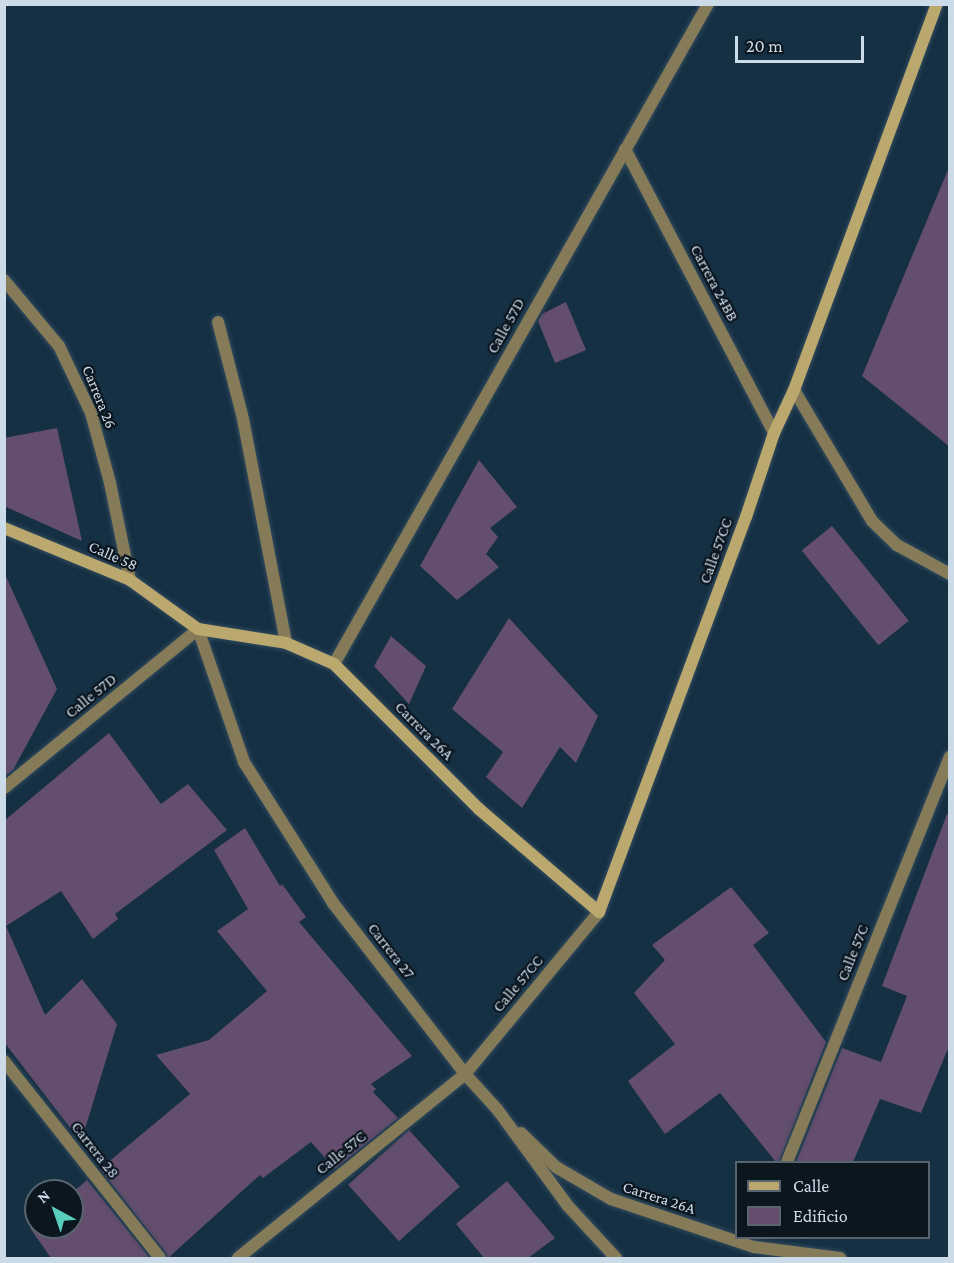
<!DOCTYPE html>
<style>
body{margin:0}
#map{position:relative;width:954px;height:1263px;overflow:hidden;background:#152f43;font-family:"Crimson Pro",serif}
div>[style]{position:absolute}
[style*='--x']{left:calc(var(--x)*1px);top:calc(var(--y)*1px);width:calc(var(--w)*1px);rotate:calc(var(--a)*1deg)}
.building>*{inset:0;background:#644e6d;transform-origin:0 0}
.roads{filter:drop-shadow(0 0 2px #324b5d) drop-shadow(0 0 2px #324b5d)}
.street>*{height:12px;margin:-6px;padding:0 6px;transform-origin:6px;border-radius:6px;background:#867b58}
.secondary>*{height:12px;margin:-6px;padding:0 6px;transform-origin:6px;border-radius:6px;background:#baa86e}
span{translate:-50% -50%;white-space:nowrap;text-align:center;line-height:1.15;-webkit-text-stroke:4.5px #0b161f;paint-order:stroke}
.street-label{font-size:16px;color:#ccdbe8}
.frame{position:absolute;inset:0;border:6px solid #ccdbe8;pointer-events:none}
.legend{position:absolute;left:735px;top:1161px;width:195px;height:78px;box-sizing:border-box;background:#0b161f;border:2px solid #58656f;margin:0;padding:8px 10px;list-style:none;font-size:18px;color:#ccdbe8}
.legend li{display:flex;align-items:center;gap:12px;height:30px}
.legend b{width:30px;border:2px solid #58656f}
.north{position:absolute;left:24px;top:1179px;width:60px;height:60px;box-sizing:border-box;background:#0b161f;border:2px solid #58656f;border-radius:50%;rotate:320deg;font-size:16px;font-weight:700;line-height:24px;text-align:center;color:#ccdbe8}
.north::after{content:'';display:block;margin:auto;width:21px;height:27px;background:#59cebe;clip-path:polygon(50% 0,100% 100%,50% 72%,0 100%)}
.scale{position:absolute;left:735px;top:36px;width:129px;height:27px;box-sizing:border-box;border:3px solid #ccdbe8;border-top:0;padding-left:8px;font-size:18px;line-height:21px;white-space:nowrap;color:#ccdbe8;-webkit-text-stroke:4px #0b161f;paint-order:stroke}
</style>
<div id="map">
<div class="building">
<div style="clip-path:polygon(950px 165px,950px 447px,862px 376px)"></div>
<div style="clip-path:polygon(566px 302px,586px 350px,555px 363px,538px 321px,542px 314px)"></div>
<div style="clip-path:polygon(57px 428px,82px 541px,4px 506px,4px 438px)"></div>
<div style="clip-path:polygon(479px 460px,517px 507px,490px 528px,498px 537px,486px 554px,499px 567px,457px 600px,420px 566px)"></div>
<div style="left:832px;top:526px;width:122px;height:39px;rotate:51deg"></div>
<div style="clip-path:polygon(4px 572px,57px 689px,13px 770px,4px 777px)"></div>
<div style="clip-path:polygon(509px 618px,598px 716px,576px 763px,560px 747px,522px 808px,486px 777px,503px 752px,452px 709px)"></div>
<div style="clip-path:polygon(391px 636px,426px 666px,409px 704px,374px 666px)"></div>
<div style="clip-path:polygon(109px 733px,161px 804px,188px 784px,227px 830px,115px 914px,118px 919px,93px 939px,61px 891px,6px 926px,45px 1015px,82px 979px,117px 1024px,81px 1142px,4px 1042px,4px 821px)"></div>
<div style="clip-path:polygon(947px 814px,950px 815px,950px 1044px,921px 1113px,880px 1099px,853px 1162px,796px 1162px,842px 1048px,881px 1062px,907px 996px,882px 986px)"></div>
<div style="clip-path:polygon(245px 828px,280px 886px,282px 884px,306px 917px,299px 922px,412px 1056px,371px 1084px,376px 1089px,373px 1092px,398px 1118px,335px 1169px,311px 1142px,263px 1178px,260px 1175px,168px 1258px,166px 1253px,100px 1169px,190px 1094px,156px 1055px,209px 1040px,267px 991px,217px 931px,248px 909px,214px 850px)"></div>
<div style="clip-path:polygon(731px 887px,769px 933px,753px 945px,826px 1042px,779px 1162px,776px 1162px,720px 1093px,665px 1134px,628px 1081px,675px 1044px,634px 993px,665px 960px,652px 945px)"></div>
<div style="left:409px;top:1130px;width:76px;height:82px;rotate:48deg"></div>
<div style="clip-path:polygon(87px 1180px,150px 1258px,51px 1258px,30px 1228px,36px 1223px,36px 1227px,72px 1227px,72px 1193px)"></div>
<div style="clip-path:polygon(507px 1181px,555px 1238px,528px 1258px,484px 1258px,456px 1224px)"></div>
</div>
<div class="roads">
<div class="street">
<div style="--x:625;--y:149;--w:321;--a:62.3"></div>
<div style="--x:4;--y:280;--w:86;--a:50.2"></div>
<div style="--x:59;--y:346;--w:74;--a:64.5"></div>
<div style="--x:91;--y:413;--w:73;--a:74.8"></div>
<div style="--x:110;--y:483;--w:99;--a:78.3"></div>
<div style="--x:218;--y:322;--w:100;--a:75.5"></div>
<div style="--x:243;--y:419;--w:228;--a:79.1"></div>
<div style="--x:794;--y:390;--w:152;--a:59.2"></div>
<div style="--x:872;--y:521;--w:35;--a:44"></div>
<div style="--x:897;--y:545;--w:60;--a:28.7"></div>
<div style="--x:334;--y:664;--w:759;--a:-60.46"></div>
<div style="--x:4;--y:788;--w:251;--a:-39.3"></div>
<div style="--x:198;--y:629;--w:141;--a:70.9"></div>
<div style="--x:244;--y:762;--w:167;--a:57.7"></div>
<div style="--x:333;--y:903;--w:216;--a:52.3"></div>
<div style="--x:465;--y:1074;--w:47;--a:47.6"></div>
<div style="--x:497;--y:1109;--w:120;--a:53.8"></div>
<div style="--x:568;--y:1206;--w:71;--a:47.3"></div>
<div style="--x:4;--y:1061;--w:251;--a:51.6"></div>
<div style="--x:521;--y:1133;--w:49;--a:44.2"></div>
<div style="--x:556;--y:1167;--w:64;--a:30.2"></div>
<div style="--x:611;--y:1199;--w:151;--a:18.6"></div>
<div style="--x:754;--y:1247;--w:87;--a:7.3"></div>
<div style="--x:787;--y:1162;--w:437;--a:-68.1"></div>
<div style="--x:238;--y:1258;--w:292;--a:-39"></div>
<div style="--x:465;--y:1074;--w:210;--a:-50.4"></div>
</div>
<div class="secondary">
<div style="--x:4;--y:528;--w:136;--a:22.4"></div>
<div style="--x:130;--y:580;--w:84;--a:35.8"></div>
<div style="--x:198;--y:629;--w:89;--a:9"></div>
<div style="--x:286;--y:643;--w:52;--a:23.6"></div>
<div style="--x:334;--y:664;--w:205;--a:45"></div>
<div style="--x:479;--y:809;--w:158;--a:40.6"></div>
<div style="--x:599;--y:912;--w:421;--a:-69.6"></div>
<div style="--x:746;--y:517;--w:89;--a:-71.6"></div>
<div style="--x:774;--y:433;--w:47;--a:-65.1"></div>
<div style="--x:794;--y:390;--w:412;--a:-69.7"></div>
</div>
</div>
<div class="street-label">
<span style="left:714px;top:283px;rotate:62deg">Carrera 24BB</span>
<span style="left:506px;top:326px;rotate:-61deg">Calle 57D</span>
<span style="left:99px;top:397px;rotate:68deg">Carrera 26</span>
<span style="left:716px;top:551px;rotate:-70deg">Calle 57CC</span>
<span style="left:113px;top:556px;rotate:24deg">Calle 58</span>
<span style="left:91px;top:696px;rotate:-39deg">Calle 57D</span>
<span style="left:424px;top:731px;rotate:45deg">Carrera 26A</span>
<span style="left:391px;top:951px;rotate:52deg">Carrera 27</span>
<span style="left:853px;top:953px;rotate:-68deg">Calle 57C</span>
<span style="left:518px;top:984px;rotate:-50deg">Calle 57CC</span>
<span style="left:95px;top:1150px;rotate:52deg">Carrera 28</span>
<span style="left:341px;top:1153px;rotate:-39deg">Calle 57C</span>
<span style="left:659px;top:1198px;rotate:18deg">Carrera 26A</span>
</div>
<div class="frame"></div>
<ul class="legend">
<li><b style="height:8px;background:#baa86e"></b>Calle</li>
<li><b style="height:16px;background:#644e6d"></b>Edificio</li>
</ul>
<div class="north">N</div>
<div class="scale">20 m</div>
</div>
